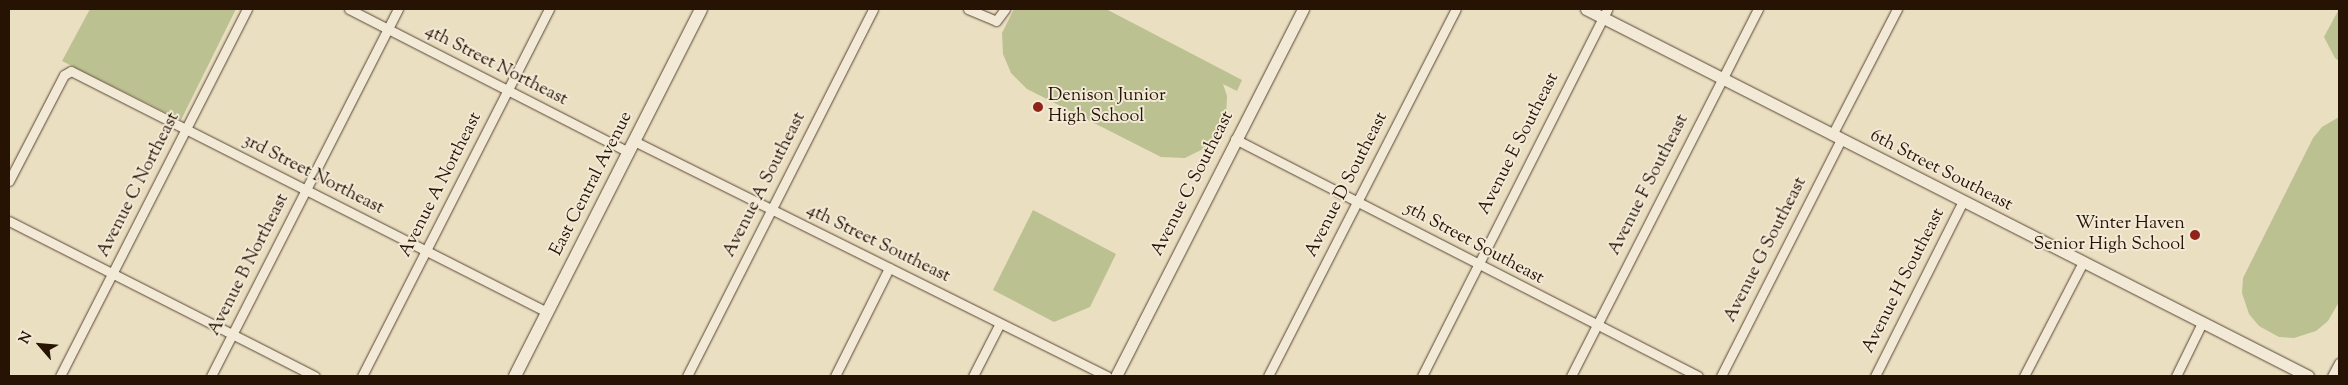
<!DOCTYPE html>
<style>
body{margin:0}
#map{position:relative;width:2348px;height:385px;overflow:hidden;background:#ebdfc2;font-family:"Sorts Mill Goudy",serif}
div>[style]{position:absolute}
[style*='--x']{left:calc(var(--x)*1px);top:calc(var(--y)*1px);width:calc(var(--w)*1px);rotate:calc(var(--a)*1deg)}
.green>*{inset:0;background:#bbc190}
.roads{filter:drop-shadow(0 0 1px #584634) drop-shadow(0 0 1px #584634)}
.minor>*{height:9px;margin:-4.5px;padding:0 4.5px;transform-origin:4.5px;border-radius:4.5px;background:#f2ead7}
.tertiary>*{height:11px;margin:-5.5px;padding:0 5.5px;transform-origin:5.5px;border-radius:5.5px;background:#f2ead7}
.secondary>*{height:12px;margin:-6px;padding:0 6px;transform-origin:6px;border-radius:6px;background:#f2ead7}
.dots>*{width:14px;height:14px;translate:-50% -50%;box-sizing:border-box;border:2px solid #f2ead7;border-radius:50%}
span{translate:-50% -50%;white-space:nowrap;text-align:center;line-height:1.15;-webkit-text-stroke:4px #f2ead7;paint-order:stroke}
.street-label{font-size:18px;color:#271304}
.poi-label{font-size:18px;color:#271304}
.left{translate:0 -50%;text-align:left}
.right{translate:-100% -50%;text-align:right}
.frame{position:absolute;inset:0;border:10px solid #271304;pointer-events:none}
.north{position:absolute;left:15px;top:320px;width:50px;height:50px;-webkit-text-stroke:4px #f2ead7;paint-order:stroke;rotate:297deg;font-size:14px;font-weight:700;line-height:20px;text-align:center;color:#271304}
.north::after{content:'';display:block;margin:auto;width:18px;height:22px;background:#271304;clip-path:polygon(50% 0,100% 100%,50% 72%,0 100%)}
</style>
<div id="map">
<div class="green">
<div style="clip-path:polygon(90px 9px,236px 9px,181px 120px,62px 61px)"></div>
<div style="clip-path:polygon(1014px 9px,1106px 9px,1242px 80px,1237px 91px,1223px 84px,1227px 96px,1226px 117px,1216px 138px,1205px 148px,1185px 158px,1161px 157px,1027px 89px,1011px 73px,1003px 54px,1002px 33px)"></div>
<div style="clip-path:polygon(2339px 9px,2339px 61px,2335px 58px,2324px 37px)"></div>
<div style="clip-path:polygon(2339px 117px,2339px 302px,2328px 321px,2316px 331px,2294px 338px,2279px 337px,2259px 326px,2249px 314px,2242px 293px,2243px 278px,2313px 138px,2322px 127px)"></div>
<div style="clip-path:polygon(1033px 210px,1116px 254px,1090px 307px,1054px 322px,993px 290px)"></div>
</div>
<div class="roads">
<div class="minor">
<div style="--x:349;--y:9;--w:314;--a:27.1"></div>
<div style="--x:968;--y:9;--w:30;--a:23"></div>
<div style="--x:996;--y:21;--w:15;--a:-53"></div>
<div style="--x:1832;--y:135;--w:142;--a:-62.7"></div>
<div style="--x:1235;--y:139;--w:520;--a:27.11"></div>
<div style="--x:634;--y:141;--w:528;--a:26.42"></div>
<div style="--x:9;--y:181;--w:119;--a:-62.6"></div>
<div style="--x:64;--y:75;--w:8;--a:-30"></div>
<div style="--x:71;--y:71;--w:534;--a:26.85"></div>
<div style="--x:9;--y:221;--w:343;--a:26.9"></div>
<div style="--x:60;--y:376;--w:412;--a:-63"></div>
<div style="--x:211;--y:376;--w:412;--a:-63"></div>
<div style="--x:362;--y:376;--w:412;--a:-63"></div>
<div style="--x:687;--y:376;--w:411;--a:-63.1"></div>
<div style="--x:835;--y:376;--w:121;--a:-63.4"></div>
<div style="--x:973;--y:376;--w:59;--a:-63"></div>
<div style="--x:1268;--y:376;--w:412;--a:-62.9"></div>
<div style="--x:1422;--y:376;--w:411;--a:-63.2"></div>
<div style="--x:1571;--y:376;--w:412;--a:-63"></div>
<div style="--x:1721;--y:376;--w:266;--a:-63.1"></div>
<div style="--x:1875;--y:376;--w:196;--a:-63.3"></div>
<div style="--x:2024;--y:376;--w:128;--a:-62.6"></div>
<div style="--x:2176;--y:376;--w:59;--a:-63.9"></div>
<div style="--x:2332;--y:376;--w:15;--a:-62"></div>
</div>
<div class="tertiary">
<div style="--x:1586;--y:9;--w:810;--a:26.94"></div>
<div style="--x:1116;--y:376;--w:412;--a:-63"></div>
</div>
<div class="secondary">
<div style="--x:515;--y:376;--w:411;--a:-63.1"></div>
</div>
</div>
<div class="dots">
<div style="left:1038px;top:107px;background:#8f2418"></div>
<div style="left:2195px;top:235px;background:#8f2418"></div>
</div>
<div class="street-label">
<span style="left:496px;top:66px;rotate:27deg">4th Street Northeast</span>
<span style="left:1519px;top:144px;rotate:-63deg">Avenue E Southeast</span>
<span style="left:1941px;top:171px;rotate:27deg">6th Street Southeast</span>
<span style="left:313px;top:175px;rotate:27deg">3rd Street Northeast</span>
<span style="left:592px;top:184px;rotate:-63deg">East Central Avenue</span>
<span style="left:1193px;top:184px;rotate:-63deg">Avenue C Southeast</span>
<span style="left:139px;top:185px;rotate:-63deg">Avenue C Northeast</span>
<span style="left:441px;top:185px;rotate:-63deg">Avenue A Northeast</span>
<span style="left:765px;top:185px;rotate:-63deg">Avenue A Southeast</span>
<span style="left:1347px;top:185px;rotate:-63deg">Avenue D Southeast</span>
<span style="left:1649px;top:185px;rotate:-63deg">Avenue F Southeast</span>
<span style="left:878px;top:244px;rotate:26deg">4th Street Southeast</span>
<span style="left:1474px;top:244px;rotate:28deg">5th Street Southeast</span>
<span style="left:1766px;top:250px;rotate:-63deg">Avenue G Southeast</span>
<span style="left:249px;top:265px;rotate:-63deg">Avenue B Northeast</span>
<span style="left:1904px;top:281px;rotate:-63deg">Avenue H Southeast</span>
</div>
<div class="poi-label">
<span class="left" style="left:1048px;top:107px">Denison Junior<br>High School</span>
<span class="right" style="left:2185px;top:235px">Winter Haven<br>Senior High School</span>
</div>
<div class="frame"></div>
<div class="north">N</div>
</div>
